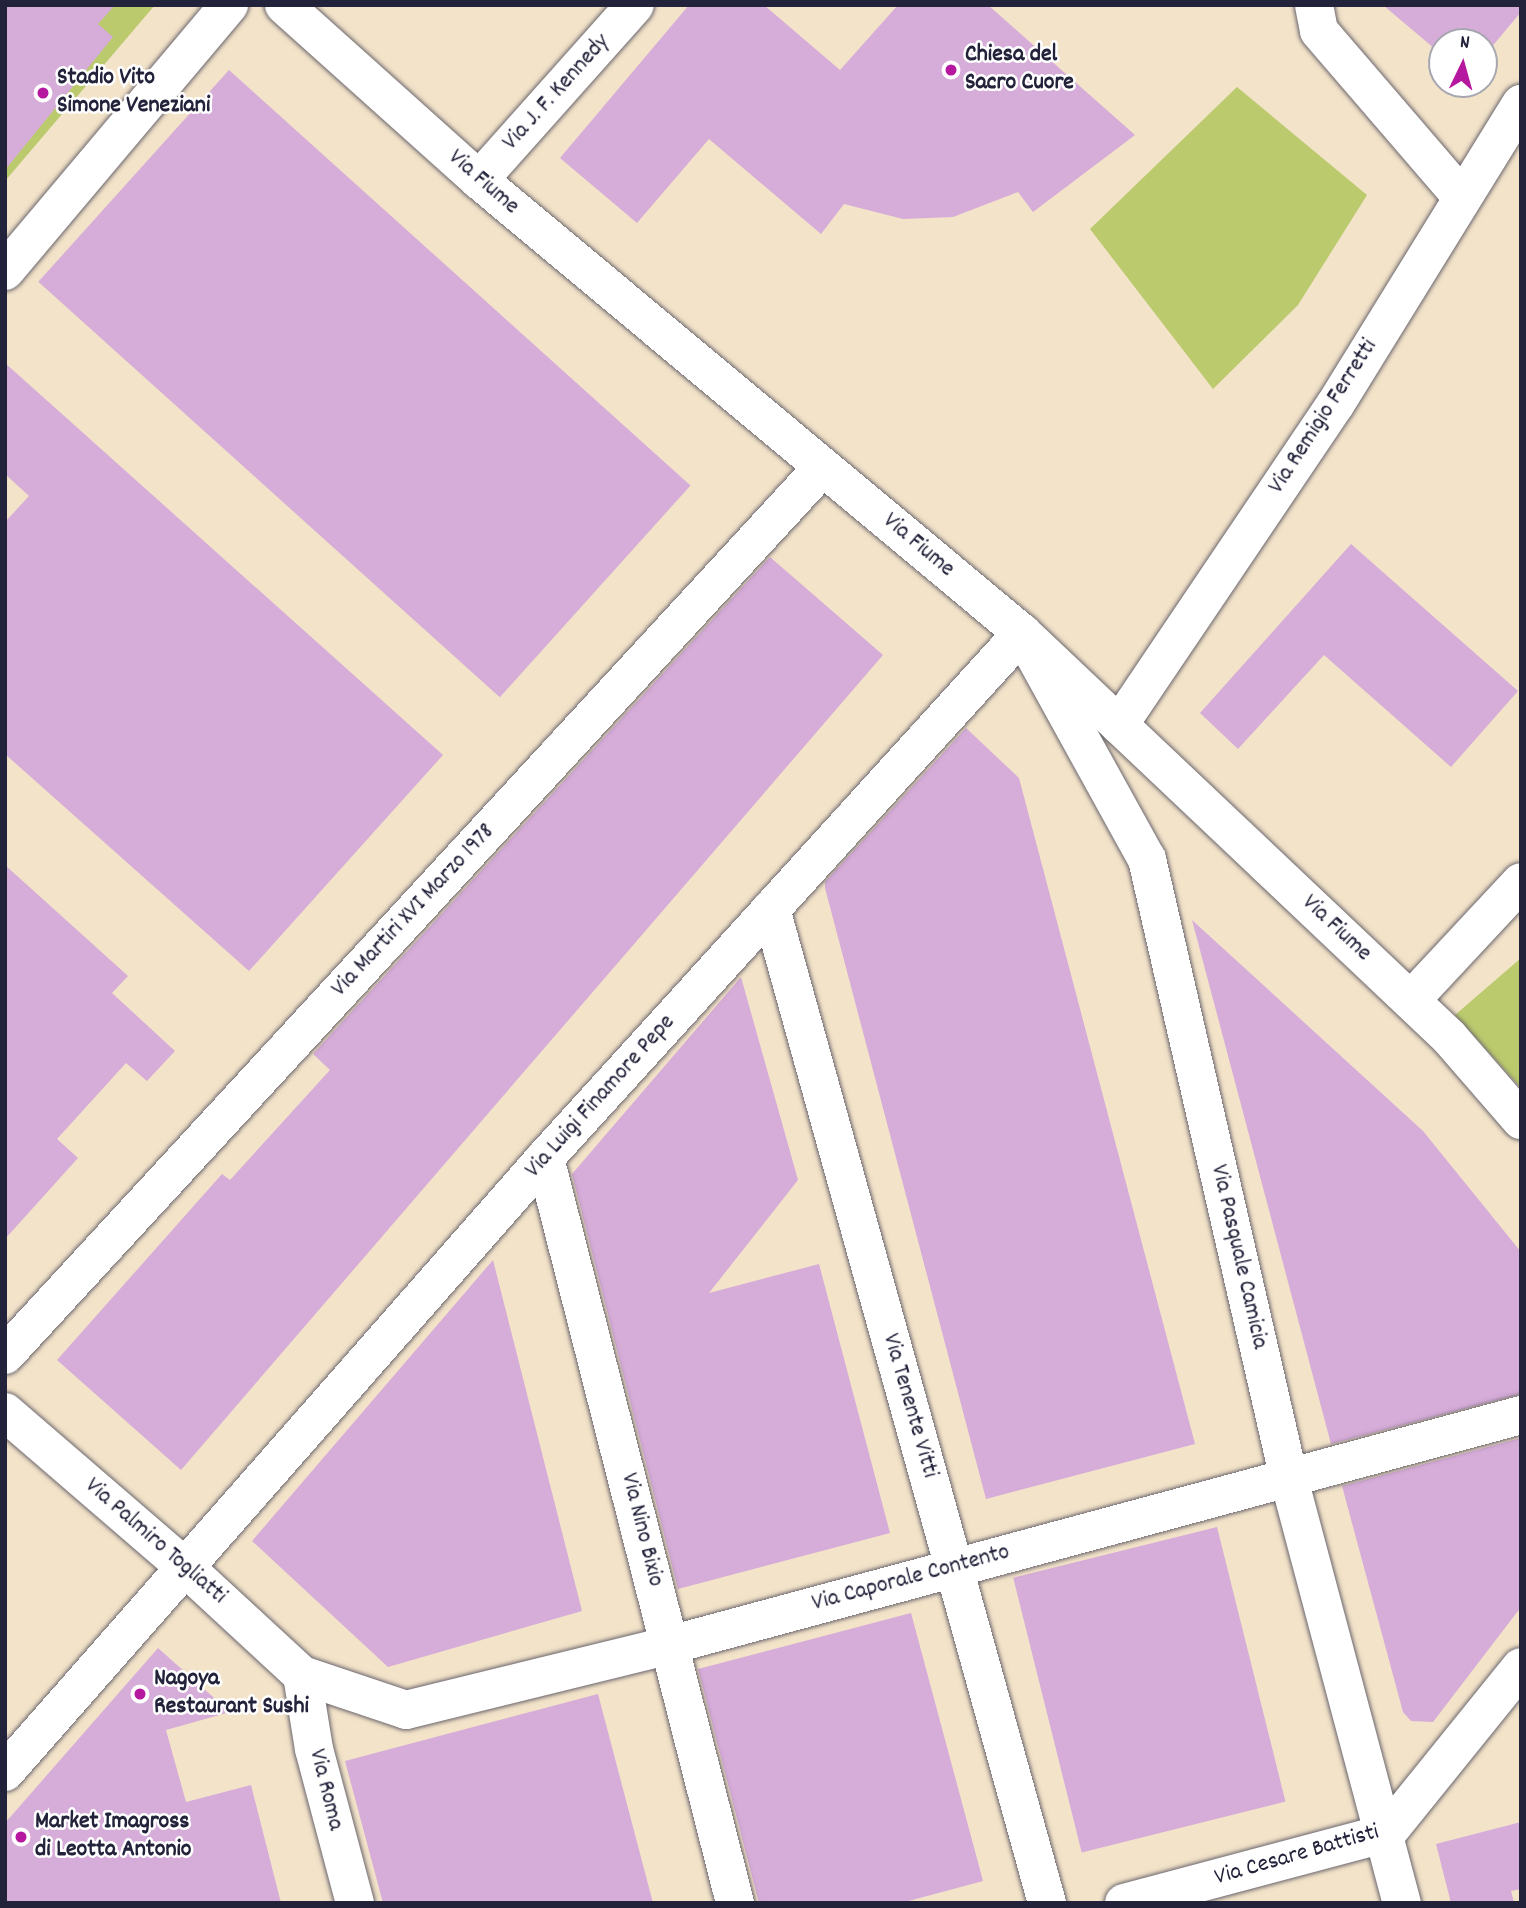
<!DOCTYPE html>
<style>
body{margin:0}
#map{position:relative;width:1526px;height:1908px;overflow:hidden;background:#f3e3c9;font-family:Dekko,sans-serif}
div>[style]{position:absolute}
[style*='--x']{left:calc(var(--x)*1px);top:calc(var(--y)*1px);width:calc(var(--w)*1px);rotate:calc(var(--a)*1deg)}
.green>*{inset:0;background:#bbca6d}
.building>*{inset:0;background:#d6acd9;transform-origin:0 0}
.roads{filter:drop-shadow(0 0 2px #6b666d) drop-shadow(0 0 2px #6b666d)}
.minor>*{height:38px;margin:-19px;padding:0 19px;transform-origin:19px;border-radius:19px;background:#fff}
.dots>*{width:19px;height:19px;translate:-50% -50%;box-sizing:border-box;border:4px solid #fff;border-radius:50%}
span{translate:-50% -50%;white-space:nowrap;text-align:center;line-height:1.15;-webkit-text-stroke:5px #fff;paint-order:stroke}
.poi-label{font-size:24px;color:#22223b;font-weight:700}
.left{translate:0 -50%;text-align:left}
.street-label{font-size:24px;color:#22223b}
.frame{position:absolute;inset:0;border:7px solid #22223b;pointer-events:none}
.north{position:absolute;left:1428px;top:28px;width:70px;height:70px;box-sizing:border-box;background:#fff;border:2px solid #a7a7b1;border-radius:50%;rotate:5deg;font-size:19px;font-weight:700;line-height:28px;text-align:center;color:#22223b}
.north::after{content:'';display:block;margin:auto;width:24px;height:32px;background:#b5179e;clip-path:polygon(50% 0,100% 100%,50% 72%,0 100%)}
</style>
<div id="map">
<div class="green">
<div style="clip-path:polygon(5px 5px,155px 5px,5px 181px)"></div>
<div style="clip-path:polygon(1237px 87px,1367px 195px,1298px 305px,1213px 389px,1090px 229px)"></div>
<div style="clip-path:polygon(1521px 958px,1521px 1088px,1455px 1015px)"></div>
</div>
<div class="building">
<div style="clip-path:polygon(5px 5px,115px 5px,98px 24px,113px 37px,5px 170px)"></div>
<div style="clip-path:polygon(689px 5px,764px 5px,840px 70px,898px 5px,988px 5px,1135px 135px,1033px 212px,1018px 192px,953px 217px,903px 219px,844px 204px,821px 234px,709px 139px,637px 223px,560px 158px)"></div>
<div style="clip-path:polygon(1383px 5px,1521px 5px,1521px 12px,1484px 56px,1484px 42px,1442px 42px,1442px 55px)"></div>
<div style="left:229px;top:70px;width:621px;height:285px;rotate:42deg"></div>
<div style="clip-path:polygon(5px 363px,443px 755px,249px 971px,5px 754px,5px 522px,29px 496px,5px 474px)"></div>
<div style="clip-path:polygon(1351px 544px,1518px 691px,1451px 767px,1324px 655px,1238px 749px,1200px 713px)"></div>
<div style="clip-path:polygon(770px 557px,883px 655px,181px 1470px,57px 1360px,222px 1174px,230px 1180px,330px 1070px,313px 1054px,332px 1033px)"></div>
<div style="clip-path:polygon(966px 728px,1019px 778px,1195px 1444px,986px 1499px,825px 888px,825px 882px)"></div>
<div style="clip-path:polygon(5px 865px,128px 976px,112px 993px,175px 1051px,147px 1081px,126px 1063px,57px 1139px,78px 1158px,5px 1239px)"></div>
<div style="clip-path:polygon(1192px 920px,1423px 1131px,1521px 1252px,1521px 1394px,1331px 1444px)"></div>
<div style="clip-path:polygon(741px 977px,798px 1180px,709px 1293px,819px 1264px,890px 1533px,678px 1589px,572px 1174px)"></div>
<div style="clip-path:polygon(493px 1260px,582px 1611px,388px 1667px,252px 1541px)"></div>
<div style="clip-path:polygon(1521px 1438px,1521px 1607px,1433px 1722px,1411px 1721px,1403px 1712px,1342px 1486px)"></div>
<div style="left:1217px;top:1527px;width:283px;height:210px;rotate:76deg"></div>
<div style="clip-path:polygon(911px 1613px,983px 1881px,901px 1903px,759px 1903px,698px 1669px)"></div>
<div style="clip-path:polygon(158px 1648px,230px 1712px,166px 1730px,186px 1802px,251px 1785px,281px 1903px,5px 1903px,5px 1823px)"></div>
<div style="clip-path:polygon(598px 1694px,653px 1903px,383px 1903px,345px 1761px)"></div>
<div style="clip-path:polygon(1521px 1822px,1521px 1889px,1511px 1891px,1514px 1903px,1451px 1903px,1436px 1844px)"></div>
</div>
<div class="roads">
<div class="minor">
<div style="--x:284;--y:5;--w:262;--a:41.9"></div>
<div style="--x:479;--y:180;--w:707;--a:39.84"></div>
<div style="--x:1022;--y:633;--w:588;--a:43.41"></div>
<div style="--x:1449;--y:1037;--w:110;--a:49.1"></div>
<div style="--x:1314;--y:5;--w:26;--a:79"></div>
<div style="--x:1319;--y:31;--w:218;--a:49.3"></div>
<div style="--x:479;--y:180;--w:234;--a:-48.3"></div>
<div style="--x:5;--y:271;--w:348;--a:-49.9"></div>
<div style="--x:1119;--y:725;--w:386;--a:-56"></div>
<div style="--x:1335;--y:405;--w:354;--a:-58.3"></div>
<div style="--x:771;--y:909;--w:1032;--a:74.48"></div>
<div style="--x:1411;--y:1000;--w:161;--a:-47"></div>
<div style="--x:545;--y:1158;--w:769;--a:75.69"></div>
<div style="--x:5;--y:1355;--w:1207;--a:-47.35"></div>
<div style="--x:5;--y:1412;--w:240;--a:40.8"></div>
<div style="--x:187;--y:1569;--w:156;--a:42.7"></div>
<div style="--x:302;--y:1675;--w:110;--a:18.6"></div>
<div style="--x:406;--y:1710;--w:272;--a:-13.8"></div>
<div style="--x:670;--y:1645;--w:882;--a:-15.12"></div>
<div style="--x:302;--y:1675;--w:75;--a:80.8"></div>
<div style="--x:314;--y:1749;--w:159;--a:75.1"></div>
<div style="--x:5;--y:1772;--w:818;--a:-48.67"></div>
<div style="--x:545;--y:1158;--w:709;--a:-47.74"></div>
<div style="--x:1022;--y:633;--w:258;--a:61.1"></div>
<div style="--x:1147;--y:859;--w:636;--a:77.1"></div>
<div style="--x:1289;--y:1479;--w:439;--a:75.1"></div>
<div style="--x:1124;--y:1903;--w:272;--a:-14.9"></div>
<div style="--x:1387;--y:1833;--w:213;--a:-51.1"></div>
</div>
</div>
<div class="dots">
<div style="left:951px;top:70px;background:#b5179e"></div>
<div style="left:43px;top:93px;background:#b5179e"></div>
<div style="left:140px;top:1694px;background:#b5179e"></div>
<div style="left:21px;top:1837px;background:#b5179e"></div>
</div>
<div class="poi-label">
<span class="left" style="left:965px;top:70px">Chiesa del<br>Sacro Cuore</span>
<span class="left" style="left:57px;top:93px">Stadio Vito<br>Simone Veneziani</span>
<span class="left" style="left:154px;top:1694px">Nagoya<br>Restaurant Sushi</span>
<span class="left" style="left:35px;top:1837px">Market Imagross<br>di Leotta Antonio</span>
</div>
<div class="street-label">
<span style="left:557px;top:93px;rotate:-48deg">Via J. F. Kennedy</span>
<span style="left:483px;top:183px;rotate:41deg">Via Fiume</span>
<span style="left:1324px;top:417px;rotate:-57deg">Via Remigio Ferretti</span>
<span style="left:918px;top:546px;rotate:40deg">Via Fiume</span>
<span style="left:414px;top:911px;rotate:-47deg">Via Martiri XVI Marzo 1978</span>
<span style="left:1336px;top:929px;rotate:43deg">Via Fiume</span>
<span style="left:601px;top:1097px;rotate:-48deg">Via Luigi Finamore Pepe</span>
<span style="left:1238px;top:1257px;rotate:77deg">Via Pasquale Camicia</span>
<span style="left:909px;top:1406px;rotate:74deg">Via Tenente Vitti</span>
<span style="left:641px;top:1530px;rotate:76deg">Via Nino Bixio</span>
<span style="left:155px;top:1542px;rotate:41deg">Via Palmiro Togliatti</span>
<span style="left:911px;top:1579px;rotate:-15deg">Via Caporale Contento</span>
<span style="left:325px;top:1790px;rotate:76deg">Via Roma</span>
<span style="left:1297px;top:1856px;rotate:-16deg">Via Cesare Battisti</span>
</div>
<div class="frame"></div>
<div class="north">N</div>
</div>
